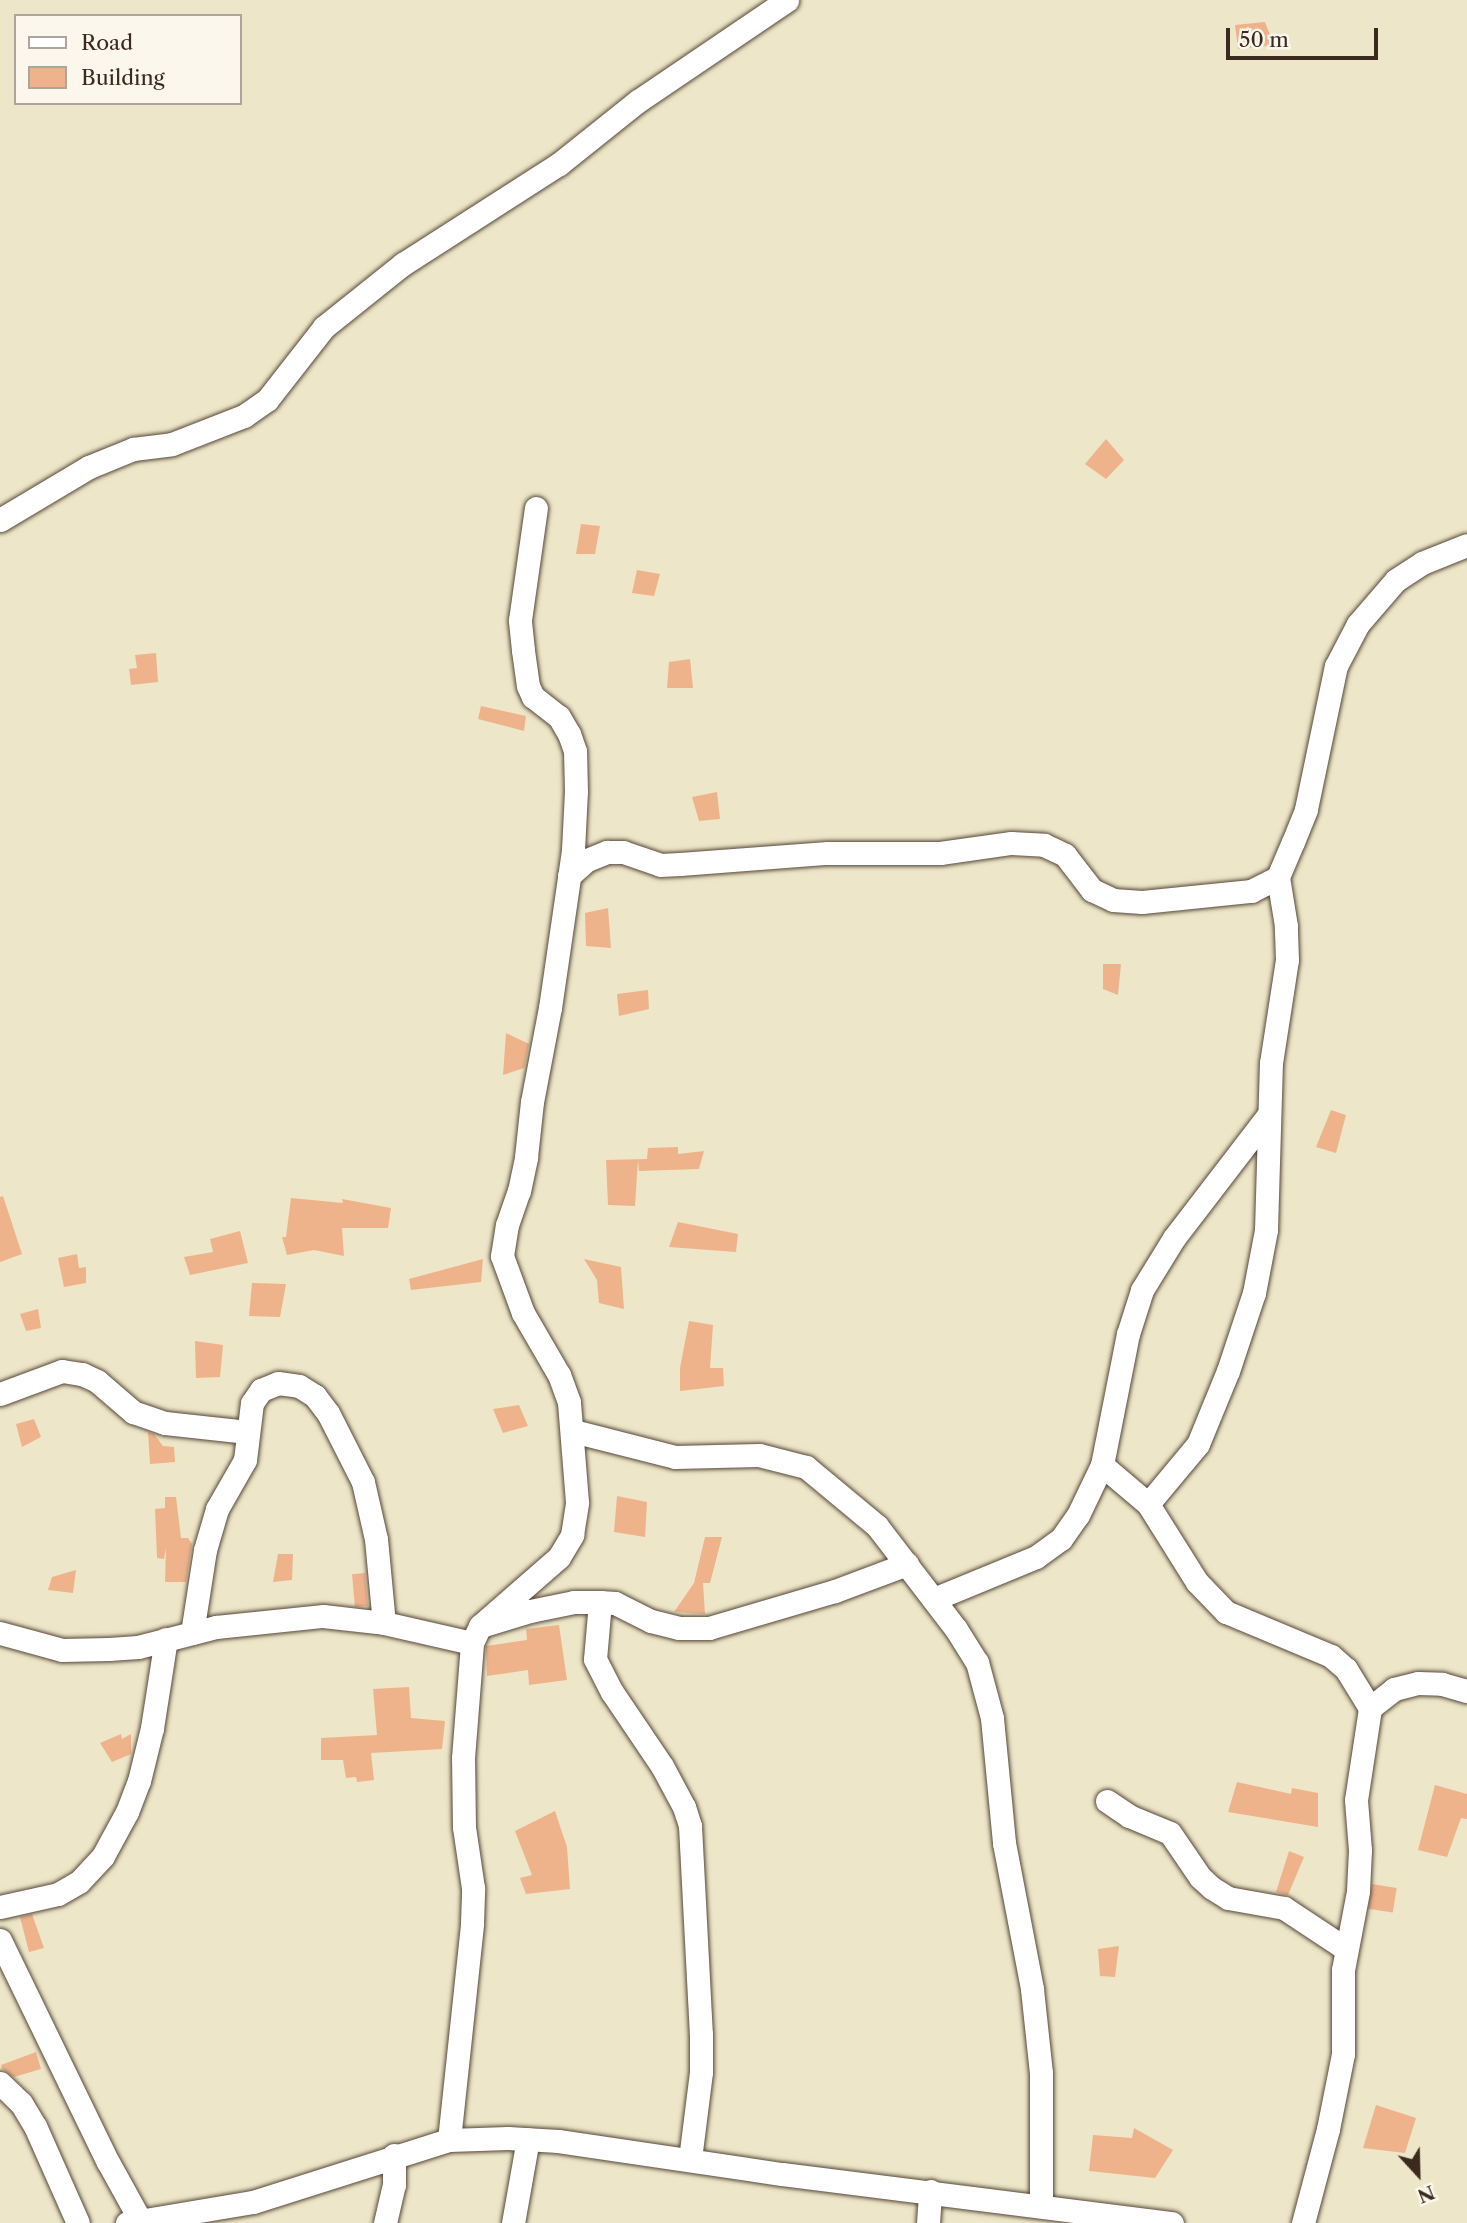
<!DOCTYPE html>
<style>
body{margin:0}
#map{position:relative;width:1467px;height:2223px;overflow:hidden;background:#ede6c8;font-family:"Libre Caslon Text",serif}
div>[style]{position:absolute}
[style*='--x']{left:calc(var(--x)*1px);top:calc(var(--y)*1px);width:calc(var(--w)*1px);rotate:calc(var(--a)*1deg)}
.building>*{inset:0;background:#efb38c;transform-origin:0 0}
.roads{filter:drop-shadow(0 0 2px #564638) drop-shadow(0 0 2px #564638)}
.minor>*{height:23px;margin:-11.5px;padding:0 11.5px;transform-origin:11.5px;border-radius:11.5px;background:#fff}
span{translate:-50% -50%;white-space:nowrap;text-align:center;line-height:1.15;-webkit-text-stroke:5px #fbf7ec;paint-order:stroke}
.legend{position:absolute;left:14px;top:14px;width:228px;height:91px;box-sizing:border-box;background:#fbf7ec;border:2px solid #aea59a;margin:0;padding:9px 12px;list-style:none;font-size:21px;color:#3b2a1e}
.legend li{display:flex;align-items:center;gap:14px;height:35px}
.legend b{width:35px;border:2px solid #aea59a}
.north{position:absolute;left:1383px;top:2139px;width:70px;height:70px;-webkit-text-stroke:5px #fbf7ec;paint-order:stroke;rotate:158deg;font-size:19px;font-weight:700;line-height:28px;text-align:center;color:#3b2a1e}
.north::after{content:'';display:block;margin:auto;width:24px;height:32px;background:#3b2a1e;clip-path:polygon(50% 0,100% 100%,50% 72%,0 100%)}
.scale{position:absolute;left:1226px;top:28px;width:152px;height:32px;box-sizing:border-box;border:4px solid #3b2a1e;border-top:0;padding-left:9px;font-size:21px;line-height:24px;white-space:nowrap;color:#3b2a1e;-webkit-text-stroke:5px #fbf7ec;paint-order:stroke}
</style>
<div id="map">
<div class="building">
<div style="clip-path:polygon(1265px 22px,1274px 45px,1238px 49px,1235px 25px)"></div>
<div style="clip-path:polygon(1106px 439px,1124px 460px,1106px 479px,1085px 464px)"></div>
<div style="clip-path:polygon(581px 524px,600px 526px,595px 554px,576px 554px)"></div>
<div style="clip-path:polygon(637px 570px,660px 574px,654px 596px,632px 593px)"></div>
<div style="clip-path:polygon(156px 653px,158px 682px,131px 685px,129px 669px,137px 668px,135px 655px)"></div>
<div style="clip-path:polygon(690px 659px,693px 688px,667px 688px,669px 662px)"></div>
<div style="clip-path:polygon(481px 706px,526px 716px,524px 731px,478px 719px)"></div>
<div style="clip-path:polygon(717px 792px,720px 819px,699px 821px,692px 797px)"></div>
<div style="clip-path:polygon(608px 908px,611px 948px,586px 946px,585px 913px)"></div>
<div style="clip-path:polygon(1103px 964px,1121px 964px,1118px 995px,1103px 989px)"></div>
<div style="clip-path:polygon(648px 990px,649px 1009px,619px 1016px,617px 994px)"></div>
<div style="clip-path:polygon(506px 1033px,529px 1044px,524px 1068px,503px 1075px)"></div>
<div style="clip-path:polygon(1331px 1110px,1346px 1115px,1336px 1153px,1316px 1147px)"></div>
<div style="clip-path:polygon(678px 1147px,678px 1154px,704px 1151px,699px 1169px,639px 1171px,638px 1160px,635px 1206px,608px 1205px,606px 1160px,647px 1159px,648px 1148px)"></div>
<div style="clip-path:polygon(3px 1196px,22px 1254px,0 1262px,0 1197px)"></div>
<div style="clip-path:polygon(291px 1198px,343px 1203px,342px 1199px,391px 1208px,388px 1228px,342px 1228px,344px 1256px,314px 1250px,287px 1255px,282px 1237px,286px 1237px)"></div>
<div style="clip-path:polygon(678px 1222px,738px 1234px,736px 1252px,669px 1247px)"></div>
<div style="clip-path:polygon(240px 1231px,248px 1263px,190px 1275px,184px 1257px,213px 1252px,210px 1239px)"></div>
<div style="clip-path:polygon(77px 1254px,79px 1268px,86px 1267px,86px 1283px,64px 1287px,58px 1258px)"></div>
<div style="clip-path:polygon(483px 1259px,481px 1282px,411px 1290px,409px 1279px)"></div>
<div style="clip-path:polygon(584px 1259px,621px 1267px,624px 1309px,599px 1303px,597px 1280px)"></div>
<div style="clip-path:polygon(252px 1283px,286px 1284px,280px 1317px,249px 1316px)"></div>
<div style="clip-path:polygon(38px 1309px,41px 1328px,26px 1331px,20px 1314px)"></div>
<div style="clip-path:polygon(689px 1321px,713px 1325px,710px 1368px,723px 1368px,724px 1386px,680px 1391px,680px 1368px)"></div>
<div style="clip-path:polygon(195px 1341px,223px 1345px,220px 1377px,196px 1378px)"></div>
<div style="clip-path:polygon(519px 1405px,528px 1426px,503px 1433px,493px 1409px)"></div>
<div style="clip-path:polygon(34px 1419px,41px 1437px,22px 1447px,16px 1424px)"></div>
<div style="clip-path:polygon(148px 1432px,154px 1434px,163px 1446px,174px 1447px,175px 1462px,150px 1464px)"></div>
<div style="clip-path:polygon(617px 1496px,647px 1502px,645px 1537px,614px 1532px)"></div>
<div style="clip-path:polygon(165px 1497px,176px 1497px,181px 1538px,188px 1538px,192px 1544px,186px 1582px,165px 1582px,166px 1548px,164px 1559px,157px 1558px,155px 1509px,165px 1508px)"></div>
<div style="clip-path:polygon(705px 1537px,722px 1537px,710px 1583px,703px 1583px,705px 1614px,674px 1612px,694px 1583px)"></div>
<div style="clip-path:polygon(278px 1554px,293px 1554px,292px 1580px,273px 1582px)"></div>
<div style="clip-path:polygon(76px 1570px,73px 1593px,48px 1590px,52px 1577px)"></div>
<div style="left:365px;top:1573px;width:33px;height:13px;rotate:85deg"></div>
<div style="clip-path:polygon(559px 1625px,567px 1680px,529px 1685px,528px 1670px,487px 1676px,486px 1646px,527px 1640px,526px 1629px)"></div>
<div style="clip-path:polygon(409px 1687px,411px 1718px,445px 1721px,442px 1749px,371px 1753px,374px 1780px,357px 1782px,356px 1777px,346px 1778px,343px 1760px,321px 1760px,321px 1738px,377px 1735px,373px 1689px)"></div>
<div style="clip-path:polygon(121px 1734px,122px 1739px,131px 1734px,131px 1754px,112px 1762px,100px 1743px)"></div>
<div style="clip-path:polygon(1237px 1782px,1291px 1794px,1292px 1788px,1318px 1793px,1318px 1827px,1228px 1812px)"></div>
<div style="clip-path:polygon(1435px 1785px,1467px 1794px,1467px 1819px,1461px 1818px,1447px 1857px,1418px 1850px)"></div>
<div style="clip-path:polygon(555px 1811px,567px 1847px,570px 1889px,526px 1894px,520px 1878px,532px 1875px,515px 1831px)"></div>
<div style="clip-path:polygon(1289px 1851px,1304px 1857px,1288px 1895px,1276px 1892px)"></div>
<div style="left:1372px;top:1884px;width:25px;height:25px;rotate:9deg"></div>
<div style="clip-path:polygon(32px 1914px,44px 1948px,29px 1952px,20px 1917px)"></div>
<div style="clip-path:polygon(1119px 1946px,1115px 1977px,1100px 1976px,1098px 1949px)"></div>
<div style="clip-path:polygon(36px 2052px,41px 2069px,14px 2077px,2px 2069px,1px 2065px)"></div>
<div style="clip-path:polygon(1376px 2105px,1416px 2118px,1405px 2153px,1363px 2148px)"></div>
<div style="clip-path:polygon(1134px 2128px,1173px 2150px,1155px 2178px,1089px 2171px,1093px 2135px,1132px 2138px)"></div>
</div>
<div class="roads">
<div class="minor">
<div style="--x:0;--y:520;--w:104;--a:-30.8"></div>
<div style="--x:89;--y:467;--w:48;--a:-22.2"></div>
<div style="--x:133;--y:449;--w:39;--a:-7"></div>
<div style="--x:172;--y:444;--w:77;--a:-21.3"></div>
<div style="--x:244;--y:416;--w:28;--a:-35"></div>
<div style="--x:267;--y:400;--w:93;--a:-52"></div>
<div style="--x:324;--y:327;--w:101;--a:-38.6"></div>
<div style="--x:403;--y:264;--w:185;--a:-32.7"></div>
<div style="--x:559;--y:164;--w:101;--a:-38.6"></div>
<div style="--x:638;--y:101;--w:180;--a:-34.1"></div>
<div style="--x:569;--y:876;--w:24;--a:-42"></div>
<div style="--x:587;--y:860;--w:22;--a:-22"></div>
<div style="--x:607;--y:852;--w:16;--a:0"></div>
<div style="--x:623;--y:852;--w:39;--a:19"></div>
<div style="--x:660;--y:865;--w:20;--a:-3"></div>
<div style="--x:680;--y:864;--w:148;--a:-4.3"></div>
<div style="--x:828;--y:853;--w:112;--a:0"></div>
<div style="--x:940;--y:853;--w:72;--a:-8"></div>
<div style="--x:1011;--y:843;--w:33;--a:3"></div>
<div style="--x:1044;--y:845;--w:23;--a:25"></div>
<div style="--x:1065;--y:855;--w:44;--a:52.4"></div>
<div style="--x:1092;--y:890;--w:23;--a:25"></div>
<div style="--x:1113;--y:900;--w:29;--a:4"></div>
<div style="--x:1142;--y:902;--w:110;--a:-5.8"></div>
<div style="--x:1251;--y:891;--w:30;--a:-27"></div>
<div style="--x:1278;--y:877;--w:38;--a:-67"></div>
<div style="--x:1293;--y:842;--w:35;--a:-68"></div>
<div style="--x:1306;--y:809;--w:146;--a:-78.2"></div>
<div style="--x:1336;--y:666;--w:47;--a:-62.4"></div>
<div style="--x:1358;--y:624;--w:58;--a:-49.2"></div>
<div style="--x:1396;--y:580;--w:31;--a:-33"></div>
<div style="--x:1422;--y:563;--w:48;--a:-21.8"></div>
<div style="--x:0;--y:1394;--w:66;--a:-20.4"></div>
<div style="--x:62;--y:1371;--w:20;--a:9"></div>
<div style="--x:82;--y:1374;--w:17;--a:25"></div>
<div style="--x:97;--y:1381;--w:48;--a:40.7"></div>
<div style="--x:133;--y:1412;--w:34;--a:19"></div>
<div style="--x:165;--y:1423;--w:83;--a:6.2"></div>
<div style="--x:573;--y:1431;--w:105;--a:14.3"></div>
<div style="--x:675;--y:1457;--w:84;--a:-1.4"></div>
<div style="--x:759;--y:1455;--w:49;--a:14.3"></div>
<div style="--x:806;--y:1467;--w:92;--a:39.7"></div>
<div style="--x:877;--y:1526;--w:130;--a:52.5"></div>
<div style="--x:956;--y:1629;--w:39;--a:58"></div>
<div style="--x:977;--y:1662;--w:58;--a:75"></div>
<div style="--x:992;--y:1718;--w:126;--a:84.5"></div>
<div style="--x:1004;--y:1843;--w:149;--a:79.1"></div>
<div style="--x:1032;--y:1989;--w:84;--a:83.9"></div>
<div style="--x:1041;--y:2073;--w:131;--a:90"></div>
<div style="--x:1102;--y:1465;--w:60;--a:40.3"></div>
<div style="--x:1148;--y:1504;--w:92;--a:57.9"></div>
<div style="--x:1197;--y:1582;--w:42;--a:46"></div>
<div style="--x:1226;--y:1612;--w:114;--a:22.7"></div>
<div style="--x:1331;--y:1656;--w:20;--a:41"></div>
<div style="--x:1346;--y:1669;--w:46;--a:58.4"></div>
<div style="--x:1148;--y:1504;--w:78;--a:-50.2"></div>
<div style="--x:1198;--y:1444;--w:79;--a:-67.7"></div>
<div style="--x:1228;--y:1371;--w:82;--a:-71.6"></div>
<div style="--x:1254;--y:1293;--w:64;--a:-79.2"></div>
<div style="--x:1266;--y:1230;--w:167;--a:-88.3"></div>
<div style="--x:1271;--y:1063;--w:104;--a:-81.2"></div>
<div style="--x:1287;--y:960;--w:34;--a:-92"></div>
<div style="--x:1286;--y:926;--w:50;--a:-99.3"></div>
<div style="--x:934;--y:1599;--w:110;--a:-22.4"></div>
<div style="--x:1036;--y:1557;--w:31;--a:-36"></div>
<div style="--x:1061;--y:1539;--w:29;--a:-55"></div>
<div style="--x:1078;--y:1515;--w:55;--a:-64.4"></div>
<div style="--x:1102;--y:1465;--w:134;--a:-78.8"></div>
<div style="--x:1128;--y:1334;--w:46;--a:-72.3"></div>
<div style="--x:1142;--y:1290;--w:61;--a:-58.4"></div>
<div style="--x:1174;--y:1238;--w:156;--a:-52.5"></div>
<div style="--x:600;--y:1602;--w:57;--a:95"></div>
<div style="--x:595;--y:1659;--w:37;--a:63"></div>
<div style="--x:612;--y:1692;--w:89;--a:56"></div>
<div style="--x:662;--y:1766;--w:47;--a:61.8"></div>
<div style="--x:684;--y:1807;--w:20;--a:72"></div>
<div style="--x:690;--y:1826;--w:208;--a:87"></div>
<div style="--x:701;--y:2034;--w:38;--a:90"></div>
<div style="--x:701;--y:2072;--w:88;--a:97.2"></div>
<div style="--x:484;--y:1625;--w:48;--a:-16.9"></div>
<div style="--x:530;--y:1611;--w:45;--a:-11.6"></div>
<div style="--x:574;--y:1602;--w:26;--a:0"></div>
<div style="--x:600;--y:1602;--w:15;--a:4"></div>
<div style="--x:615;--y:1603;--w:40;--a:26.6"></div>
<div style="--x:651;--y:1621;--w:29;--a:14"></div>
<div style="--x:679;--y:1628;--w:30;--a:0"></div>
<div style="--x:709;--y:1628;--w:131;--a:-16.4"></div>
<div style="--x:835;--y:1591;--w:77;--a:-20.6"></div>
<div style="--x:0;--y:1633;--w:64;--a:15.3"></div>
<div style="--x:62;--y:1650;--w:47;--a:-1.2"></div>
<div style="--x:109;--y:1649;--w:29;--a:-4"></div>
<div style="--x:138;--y:1647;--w:81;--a:-14.4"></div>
<div style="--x:216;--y:1627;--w:108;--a:-5.9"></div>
<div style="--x:323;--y:1616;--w:61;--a:6.5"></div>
<div style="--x:384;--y:1623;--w:90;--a:12.8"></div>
<div style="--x:192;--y:1633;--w:84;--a:-81.1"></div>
<div style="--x:205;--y:1550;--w:43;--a:-73.7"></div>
<div style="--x:217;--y:1509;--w:56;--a:-60.3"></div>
<div style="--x:245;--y:1460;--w:57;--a:-83"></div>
<div style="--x:252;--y:1403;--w:16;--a:-55"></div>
<div style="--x:261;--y:1390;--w:18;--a:-22"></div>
<div style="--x:278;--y:1383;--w:21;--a:8"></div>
<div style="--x:299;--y:1386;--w:19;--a:32"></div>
<div style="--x:315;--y:1396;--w:21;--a:53"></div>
<div style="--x:328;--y:1413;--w:77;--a:63.1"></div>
<div style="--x:363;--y:1482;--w:58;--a:77.2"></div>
<div style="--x:376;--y:1539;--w:84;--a:84.6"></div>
<div style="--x:1107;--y:1801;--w:27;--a:34"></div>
<div style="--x:1129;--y:1816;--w:44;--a:22.5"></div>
<div style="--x:1170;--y:1833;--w:53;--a:55.7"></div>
<div style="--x:1200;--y:1877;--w:16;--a:43"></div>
<div style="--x:1212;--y:1888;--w:19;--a:32"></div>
<div style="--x:1228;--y:1898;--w:57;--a:10.1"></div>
<div style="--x:1284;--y:1908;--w:74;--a:33.5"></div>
<div style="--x:0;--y:1907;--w:59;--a:-12.6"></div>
<div style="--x:58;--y:1894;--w:24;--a:-30"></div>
<div style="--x:79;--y:1882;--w:35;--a:-47"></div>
<div style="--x:103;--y:1856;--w:50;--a:-61.4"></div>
<div style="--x:127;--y:1812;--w:33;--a:-69"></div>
<div style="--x:139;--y:1781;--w:55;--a:-76.2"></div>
<div style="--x:152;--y:1728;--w:90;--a:-81.1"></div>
<div style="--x:0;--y:1940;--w:247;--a:64.1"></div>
<div style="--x:108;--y:2162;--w:66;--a:61.1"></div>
<div style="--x:0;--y:2083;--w:29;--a:44"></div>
<div style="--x:21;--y:2103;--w:27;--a:59"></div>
<div style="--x:35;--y:2126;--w:106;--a:66.1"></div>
<div style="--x:449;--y:2140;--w:218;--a:-83.9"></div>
<div style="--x:472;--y:1923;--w:35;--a:-88"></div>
<div style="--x:473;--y:1888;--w:62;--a:-98.4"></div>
<div style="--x:464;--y:1827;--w:69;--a:-90.8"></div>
<div style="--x:463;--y:1758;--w:115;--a:-85.5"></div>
<div style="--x:472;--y:1643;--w:19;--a:-65"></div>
<div style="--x:480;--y:1626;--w:105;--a:-41.1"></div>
<div style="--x:559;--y:1557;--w:26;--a:-59"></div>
<div style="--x:572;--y:1535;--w:33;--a:-81"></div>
<div style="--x:577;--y:1502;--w:100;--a:-94.6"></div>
<div style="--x:569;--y:1402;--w:29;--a:-110"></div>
<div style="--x:559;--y:1375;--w:72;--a:-120.1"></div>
<div style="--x:523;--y:1313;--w:61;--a:-110.2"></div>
<div style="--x:502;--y:1256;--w:31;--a:-81"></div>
<div style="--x:507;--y:1225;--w:36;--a:-71"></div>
<div style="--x:519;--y:1191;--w:35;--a:-78"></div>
<div style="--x:526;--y:1157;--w:55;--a:-83.8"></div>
<div style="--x:532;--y:1102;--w:96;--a:-79.2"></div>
<div style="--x:550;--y:1008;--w:160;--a:-81.7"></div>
<div style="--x:573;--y:850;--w:59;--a:-87.1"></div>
<div style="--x:576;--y:791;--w:40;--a:-91.4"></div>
<div style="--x:575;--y:751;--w:18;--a:-109"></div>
<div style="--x:569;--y:734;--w:20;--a:-120"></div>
<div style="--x:559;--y:717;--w:33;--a:-142"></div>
<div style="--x:533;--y:697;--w:12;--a:-114"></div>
<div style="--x:528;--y:686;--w:36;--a:-98"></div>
<div style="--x:523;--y:650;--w:30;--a:-96"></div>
<div style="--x:520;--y:620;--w:113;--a:-81.9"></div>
<div style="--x:127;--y:2223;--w:128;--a:-9.5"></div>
<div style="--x:253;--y:2202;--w:206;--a:-17.6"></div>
<div style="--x:449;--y:2140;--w:59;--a:-1.9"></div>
<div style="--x:508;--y:2138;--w:50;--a:3.4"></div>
<div style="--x:558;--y:2141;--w:226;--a:8.4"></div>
<div style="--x:782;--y:2174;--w:393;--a:7.2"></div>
<div style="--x:385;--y:2223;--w:39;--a:-77"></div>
<div style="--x:394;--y:2185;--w:30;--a:-90"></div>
<div style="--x:513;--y:2223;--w:85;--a:-79.9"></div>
<div style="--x:928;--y:2223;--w:32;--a:-86"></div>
<div style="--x:1303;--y:2223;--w:97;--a:-75.1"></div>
<div style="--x:1328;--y:2129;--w:76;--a:-78.7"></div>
<div style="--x:1343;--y:2054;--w:84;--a:-90"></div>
<div style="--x:1343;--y:1970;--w:80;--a:-79.2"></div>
<div style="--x:1358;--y:1891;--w:41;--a:-87.2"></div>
<div style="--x:1360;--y:1850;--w:50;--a:-94.6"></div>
<div style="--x:1356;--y:1800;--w:93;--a:-81.3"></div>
<div style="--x:1370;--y:1708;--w:31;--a:-38"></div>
<div style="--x:1394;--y:1689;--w:25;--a:-14"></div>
<div style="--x:1418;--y:1683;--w:24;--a:2"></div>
<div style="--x:1442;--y:1684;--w:26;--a:16"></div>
</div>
</div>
<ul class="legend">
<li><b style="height:9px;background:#fff"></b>Road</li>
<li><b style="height:19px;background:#efb38c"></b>Building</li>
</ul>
<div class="north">N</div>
<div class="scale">50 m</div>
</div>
